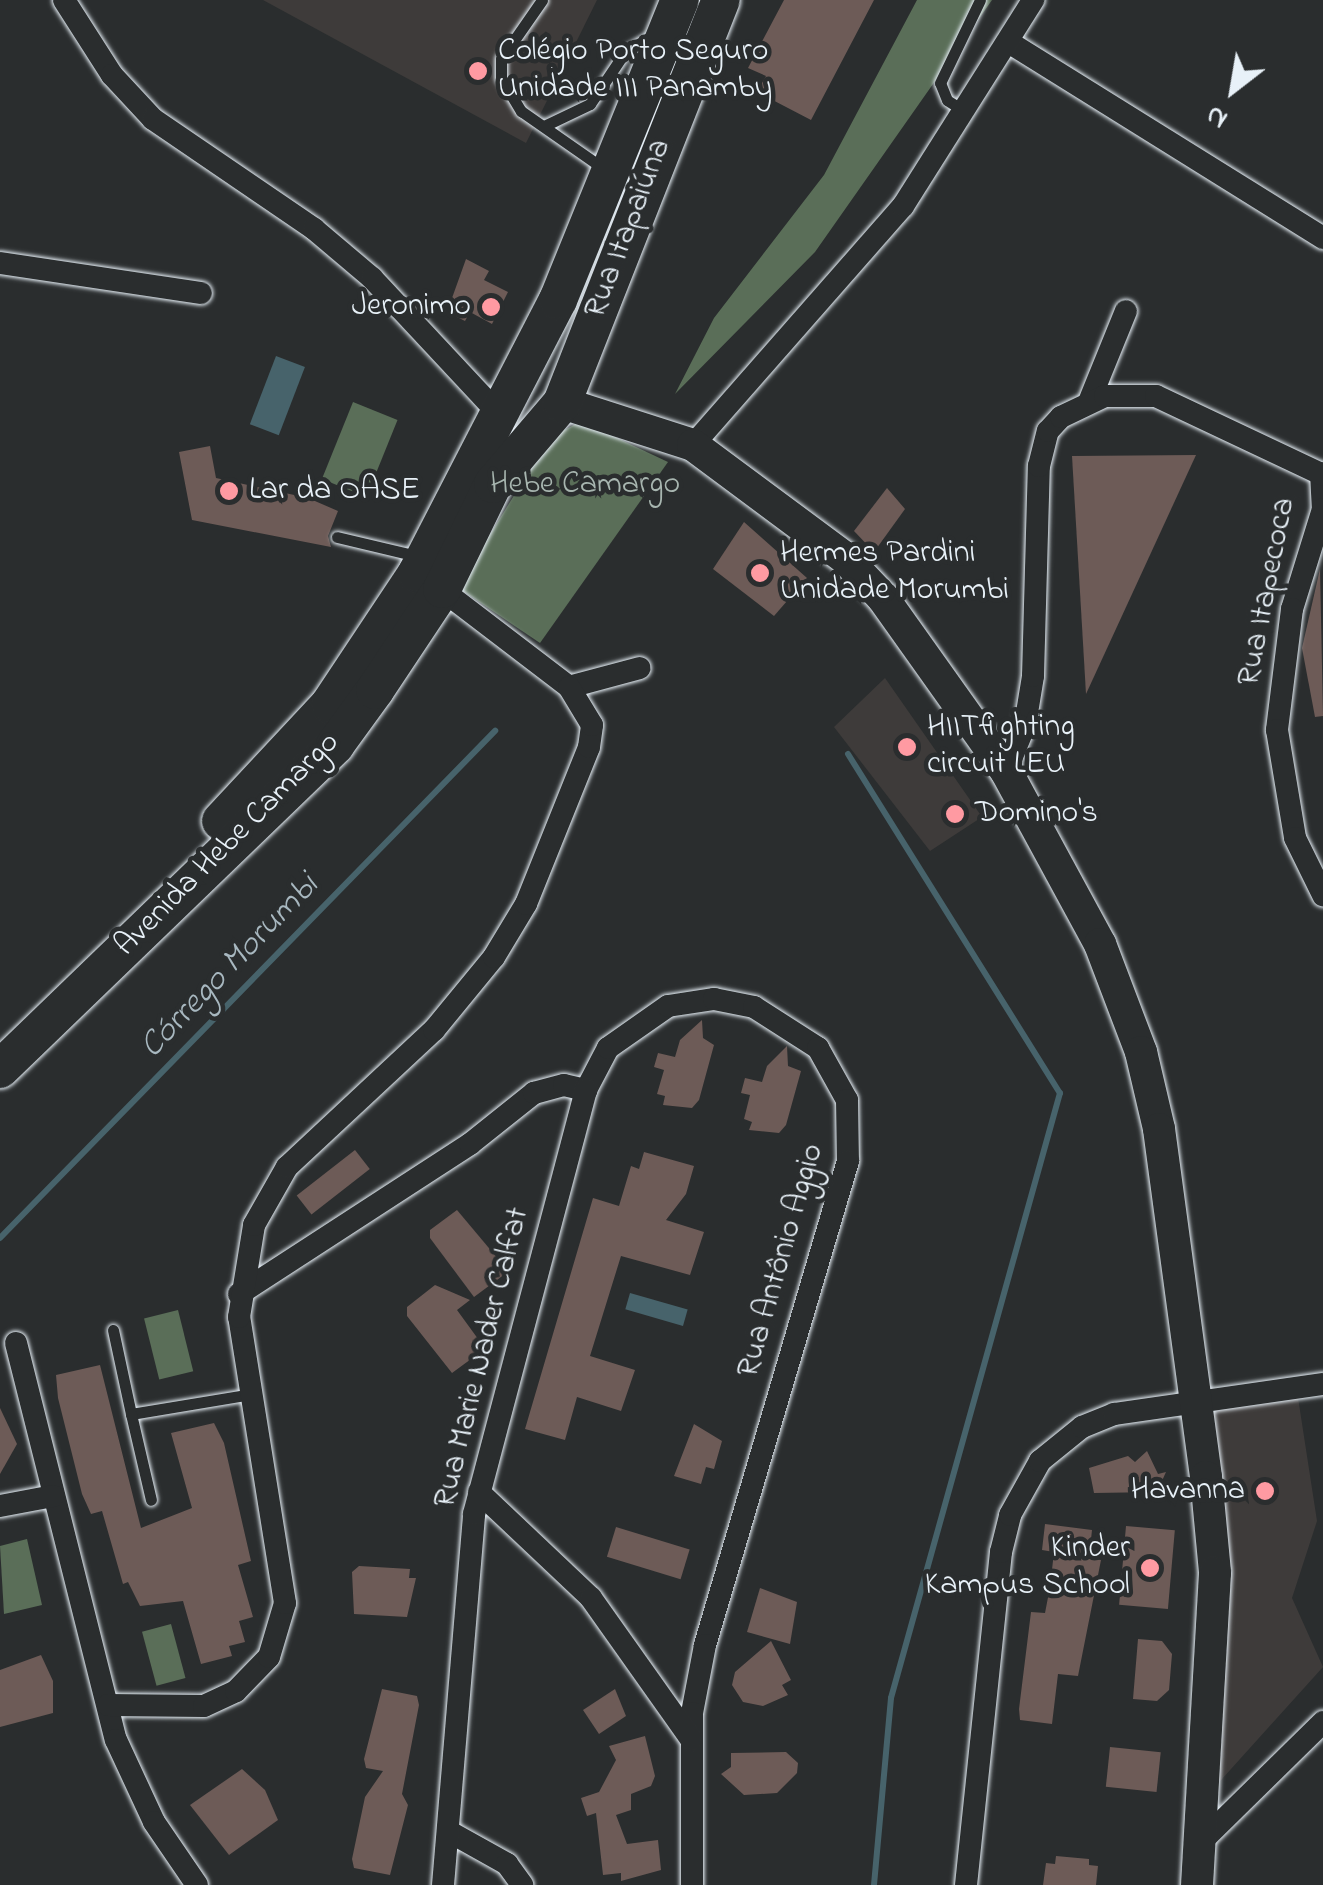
<!DOCTYPE html>
<meta charset="utf-8">
<style>
body{margin:0}
#map{position:relative;width:1323px;height:1885px;overflow:hidden;background:#2a2d2e;font-family:"Indie Flower",sans-serif}
div>[style]{position:absolute}
[style*='--x']{left:calc(var(--x)*1px);top:calc(var(--y)*1px);width:calc(var(--w)*1px);rotate:calc(var(--a)*1deg)}
.built>*{inset:0;background:#3e3b3a}
.green>*{inset:0;background:#5a6e58;transform-origin:0 0}
.water>*{inset:0;background:#47636b;transform-origin:0 0}
.stream>*{height:6px;margin:-3px;padding:0 3px;transform-origin:3px;border-radius:3px;background:#47636b}
.building>*{inset:0;background:#6d5b57;transform-origin:0 0}
.roads{filter:drop-shadow(0 0 2px #e8f1f8) drop-shadow(0 0 2px #e8f1f8)}
.service>*{height:11px;margin:-5.5px;padding:0 5.5px;transform-origin:5.5px;border-radius:5.5px;background:#2a2d2e}
.minor>*{height:22px;margin:-11px;padding:0 11px;transform-origin:11px;border-radius:11px;background:#2a2d2e}
.secondary>*{height:32px;margin:-16px;padding:0 16px;transform-origin:16px;border-radius:16px;background:#2a2d2e}
.primary>*{height:38px;margin:-19px;padding:0 19px;transform-origin:19px;border-radius:19px;background:#2a2d2e}
.dots>*{width:28px;height:28px;translate:-50% -50%;box-sizing:border-box;border:5px solid #2a2d2e;border-radius:50%}
span{translate:-50% -50%;white-space:nowrap;text-align:center;line-height:1.15;-webkit-text-stroke:9px #2a2d2e;paint-order:stroke}
.poi-label{font-size:32px;color:#e8f1f8}
.left{translate:0 -50%;text-align:left}
.right{translate:-100% -50%;text-align:right}
.street-label{font-size:32px;color:#e8f1f8}
.park-label{font-size:32px;color:#a8b6b0}
.water-label{font-size:35px;color:#a8b8c0;font-style:italic}
.north{position:absolute;left:1183px;top:40px;width:100px;height:100px;-webkit-text-stroke:8px #2a2d2e;paint-order:stroke;rotate:211deg;font-size:28px;font-weight:700;line-height:40px;text-align:center;color:#e8f1f8}
.north::after{content:'';display:block;margin:auto;width:35px;height:45px;background:#e8f1f8;clip-path:polygon(50% 0,100% 100%,50% 72%,0 100%)}
</style>
<div id="map">
<div class="built">
<div style="clip-path:polygon(263px 0,597px 0,526px 143px)"></div>
<div style="clip-path:polygon(885px 678px,982px 817px,930px 851px,834px 727px)"></div>
<div style="clip-path:polygon(1297px 1391px,1317px 1521px,1292px 1598px,1323px 1667px,1213px 1789px,1201px 1398px)"></div>
</div>
<div class="green">
<div style="clip-path:polygon(917px 0,992px 0,815px 252px,675px 394px,714px 318px,824px 175px)"></div>
<div style="left:353px;top:402px;width:48px;height:83px;rotate:22deg"></div>
<div style="clip-path:polygon(581px 421px,668px 462px,540px 643px,457px 587px,550px 438px)"></div>
<div style="left:178px;top:1310px;width:63px;height:35px;rotate:76deg"></div>
<div style="clip-path:polygon(27px 1539px,42px 1605px,4px 1614px,0 1546px)"></div>
<div style="left:171px;top:1624px;width:56px;height:30px;rotate:75deg"></div>
</div>
<div class="water">
<div style="left:276px;top:356px;width:31px;height:73px;rotate:21deg"></div>
<div style="left:630px;top:1293px;width:60px;height:17px;rotate:16deg"></div>
</div>
<div class="stream">
<div style="--x:848;--y:754;--w:400;--a:58"></div>
<div style="--x:1060;--y:1093;--w:628;--a:105.61"></div>
<div style="--x:891;--y:1698;--w:188;--a:95.2"></div>
<div style="--x:0;--y:1238;--w:709;--a:-45.69"></div>
</div>
<div class="building">
<div style="clip-path:polygon(784px 0,874px 0,811px 120px,757px 92px,766px 76px,748px 68px)"></div>
<div style="clip-path:polygon(466px 259px,489px 271px,484px 280px,508px 292px,492px 324px,470px 312px,465px 321px,447px 312px)"></div>
<div style="clip-path:polygon(210px 446px,216px 478px,308px 498px,338px 511px,328px 536px,331px 547px,192px 520px,179px 452px)"></div>
<div style="clip-path:polygon(1196px 455px,1086px 694px,1072px 456px)"></div>
<div style="clip-path:polygon(887px 488px,905px 509px,874px 552px,854px 531px)"></div>
<div style="clip-path:polygon(744px 522px,807px 578px,774px 616px,713px 569px)"></div>
<div style="clip-path:polygon(1320px 569px,1323px 716px,1315px 717px,1302px 648px)"></div>
<div style="clip-path:polygon(702px 1020px,703px 1038px,714px 1045px,699px 1100px,692px 1108px,663px 1105px,665px 1096px,657px 1094px,664px 1070px,654px 1067px,658px 1053px,675px 1057px,680px 1040px)"></div>
<div style="clip-path:polygon(787px 1046px,788px 1066px,801px 1071px,786px 1125px,779px 1133px,749px 1130px,752px 1122px,744px 1119px,750px 1095px,741px 1093px,745px 1078px,762px 1082px,767px 1066px)"></div>
<div style="left:355px;top:1150px;width:24px;height:74px;rotate:52deg"></div>
<div style="clip-path:polygon(644px 1152px,694px 1166px,686px 1194px,666px 1220px,704px 1232px,690px 1275px,621px 1256px,590px 1356px,635px 1370px,621px 1411px,577px 1397px,565px 1440px,525px 1429px,593px 1198px,619px 1206px,631px 1166px,639px 1169px)"></div>
<div style="clip-path:polygon(457px 1210px,504px 1266px,505px 1274px,474px 1297px,430px 1238px,430px 1230px)"></div>
<div style="clip-path:polygon(435px 1285px,470px 1300px,457px 1310px,481px 1343px,482px 1351px,452px 1373px,407px 1316px,407px 1307px)"></div>
<div style="clip-path:polygon(100px 1365px,141px 1528px,192px 1508px,171px 1433px,214px 1423px,224px 1443px,251px 1561px,238px 1565px,253px 1617px,239px 1621px,245px 1642px,229px 1646px,232px 1656px,201px 1664px,183px 1601px,140px 1606px,128px 1582px,123px 1584px,102px 1511px,91px 1514px,82px 1494px,58px 1398px,56px 1375px)"></div>
<div style="clip-path:polygon(0 1408px,17px 1444px,0 1474px)"></div>
<div style="clip-path:polygon(694px 1424px,722px 1441px,714px 1469px,706px 1467px,701px 1484px,674px 1476px)"></div>
<div style="clip-path:polygon(1147px 1451px,1158px 1474px,1166px 1472px,1157px 1492px,1094px 1493px,1089px 1468px,1128px 1456px,1135px 1462px)"></div>
<div style="clip-path:polygon(1045px 1524px,1092px 1530px,1089px 1559px,1101px 1560px,1078px 1676px,1058px 1674px,1052px 1724px,1020px 1720px,1019px 1709px,1031px 1612px,1045px 1613px,1050px 1587px,1054px 1552px,1042px 1550px)"></div>
<div style="left:1126px;top:1526px;width:49px;height:79px;rotate:5deg"></div>
<div style="left:616px;top:1527px;width:77px;height:31px;rotate:17deg"></div>
<div style="clip-path:polygon(359px 1566px,410px 1569px,409px 1578px,416px 1578px,407px 1617px,354px 1614px,352px 1572px)"></div>
<div style="clip-path:polygon(760px 1588px,797px 1602px,790px 1644px,747px 1632px)"></div>
<div style="clip-path:polygon(1138px 1639px,1162px 1641px,1172px 1654px,1169px 1690px,1157px 1701px,1133px 1699px)"></div>
<div style="clip-path:polygon(771px 1641px,791px 1680px,782px 1685px,788px 1695px,763px 1706px,743px 1702px,732px 1685px,735px 1672px)"></div>
<div style="clip-path:polygon(41px 1655px,53px 1681px,53px 1713px,0 1727px,0 1670px)"></div>
<div style="clip-path:polygon(382px 1689px,417px 1696px,419px 1705px,402px 1794px,408px 1805px,390px 1875px,354px 1868px,352px 1859px,365px 1797px,383px 1771px,366px 1768px,364px 1759px)"></div>
<div style="clip-path:polygon(615px 1689px,626px 1716px,599px 1734px,583px 1710px)"></div>
<div style="clip-path:polygon(645px 1736px,655px 1776px,651px 1786px,631px 1794px,631px 1810px,616px 1815px,627px 1844px,658px 1840px,661px 1870px,621px 1881px,621px 1873px,603px 1875px,596px 1813px,587px 1816px,581px 1798px,599px 1792px,616px 1760px,609px 1746px)"></div>
<div style="left:1110px;top:1747px;width:51px;height:40px;rotate:6deg"></div>
<div style="clip-path:polygon(786px 1752px,798px 1763px,797px 1773px,777px 1793px,744px 1795px,721px 1774px,731px 1767px,731px 1753px)"></div>
<div style="clip-path:polygon(242px 1769px,265px 1790px,278px 1820px,229px 1855px,190px 1805px)"></div>
<div style="clip-path:polygon(1056px 1856px,1089px 1859px,1089px 1865px,1098px 1866px,1096px 1885px,1043px 1885px,1046px 1863px,1055px 1864px)"></div>
</div>
<div class="roads">
<div class="service">
<div style="--x:542;--y:0;--w:72;--a:124.8"></div>
<div style="--x:501;--y:59;--w:19;--a:90"></div>
<div style="--x:501;--y:78;--w:39;--a:59"></div>
<div style="--x:521;--y:111;--w:101;--a:34.9"></div>
<div style="--x:966;--y:112;--w:22;--a:-148"></div>
<div style="--x:947;--y:100;--w:18;--a:-112"></div>
<div style="--x:940;--y:83;--w:92;--a:-64.3"></div>
<div style="--x:544;--y:126;--w:51;--a:-25.6"></div>
<div style="--x:590;--y:104;--w:63;--a:-56.1"></div>
<div style="--x:625;--y:52;--w:35;--a:-31"></div>
<div style="--x:337;--y:537;--w:86;--a:13.4"></div>
<div style="--x:113;--y:1330;--w:86;--a:77.9"></div>
<div style="--x:131;--y:1414;--w:123;--a:-9.4"></div>
<div style="--x:131;--y:1414;--w:88;--a:76.9"></div>
</div>
<div class="minor">
<div style="--x:64;--y:0;--w:89;--a:57.4"></div>
<div style="--x:112;--y:75;--w:60;--a:47"></div>
<div style="--x:153;--y:119;--w:195;--a:34.3"></div>
<div style="--x:314;--y:229;--w:76;--a:40.2"></div>
<div style="--x:372;--y:278;--w:185;--a:47"></div>
<div style="--x:1010;--y:43;--w:369;--a:31.9"></div>
<div style="--x:0;--y:263;--w:203;--a:8.5"></div>
<div style="--x:1089;--y:402;--w:98;--a:-67.9"></div>
<div style="--x:693;--y:445;--w:318;--a:-48.7"></div>
<div style="--x:903;--y:206;--w:244;--a:-57.7"></div>
<div style="--x:1321;--y:473;--w:36;--a:87"></div>
<div style="--x:1323;--y:509;--w:105;--a:107.2"></div>
<div style="--x:1292;--y:609;--w:122;--a:97.1"></div>
<div style="--x:1277;--y:730;--w:109;--a:80.5"></div>
<div style="--x:1295;--y:838;--w:64;--a:63.8"></div>
<div style="--x:433;--y:583;--w:171;--a:37.4"></div>
<div style="--x:569;--y:687;--w:73;--a:-15"></div>
<div style="--x:1006;--y:771;--w:50;--a:-67.6"></div>
<div style="--x:1025;--y:725;--w:50;--a:-80.7"></div>
<div style="--x:1033;--y:676;--w:210;--a:-88.4"></div>
<div style="--x:1039;--y:466;--w:36;--a:-76"></div>
<div style="--x:1048;--y:431;--w:19;--a:-47"></div>
<div style="--x:1061;--y:417;--w:49;--a:-25.5"></div>
<div style="--x:1105;--y:396;--w:51;--a:0"></div>
<div style="--x:1156;--y:396;--w:185;--a:25.3"></div>
<div style="--x:239;--y:1294;--w:275;--a:-33"></div>
<div style="--x:470;--y:1144;--w:82;--a:-38.6"></div>
<div style="--x:534;--y:1093;--w:31;--a:-15"></div>
<div style="--x:564;--y:1085;--w:23;--a:13"></div>
<div style="--x:586;--y:1090;--w:47;--a:-62.4"></div>
<div style="--x:608;--y:1048;--w:73;--a:-35"></div>
<div style="--x:668;--y:1006;--w:47;--a:-8.7"></div>
<div style="--x:714;--y:999;--w:41;--a:11.3"></div>
<div style="--x:754;--y:1007;--w:76;--a:32.6"></div>
<div style="--x:818;--y:1048;--w:60;--a:60.9"></div>
<div style="--x:847;--y:1100;--w:61;--a:89.1"></div>
<div style="--x:848;--y:1161;--w:505;--a:106.46"></div>
<div style="--x:705;--y:1645;--w:69;--a:100.8"></div>
<div style="--x:692;--y:1713;--w:172;--a:90"></div>
<div style="--x:16;--y:1343;--w:409;--a:75.9"></div>
<div style="--x:116;--y:1740;--w:90;--a:65.1"></div>
<div style="--x:154;--y:1822;--w:76;--a:55.7"></div>
<div style="--x:479;--y:1492;--w:154;--a:43.4"></div>
<div style="--x:591;--y:1598;--w:173;--a:54.7"></div>
<div style="--x:0;--y:1506;--w:54;--a:-10.7"></div>
<div style="--x:108;--y:1705;--w:96;--a:0.6"></div>
<div style="--x:204;--y:1706;--w:35;--a:-25"></div>
<div style="--x:236;--y:1691;--w:47;--a:-45.9"></div>
<div style="--x:269;--y:1657;--w:56;--a:-73.5"></div>
<div style="--x:285;--y:1603;--w:290;--a:-99.1"></div>
<div style="--x:239;--y:1317;--w:93;--a:-80.7"></div>
<div style="--x:254;--y:1225;--w:67;--a:-60.4"></div>
<div style="--x:287;--y:1167;--w:201;--a:-43"></div>
<div style="--x:434;--y:1030;--w:94;--a:-50.6"></div>
<div style="--x:494;--y:957;--w:62;--a:-58.9"></div>
<div style="--x:526;--y:904;--w:169;--a:-68.1"></div>
<div style="--x:589;--y:747;--w:22;--a:-82"></div>
<div style="--x:592;--y:725;--w:44;--a:-121.2"></div>
<div style="--x:448;--y:1831;--w:68;--a:29.2"></div>
<div style="--x:507;--y:1864;--w:26;--a:54"></div>
<div style="--x:1202;--y:1841;--w:170;--a:-44.5"></div>
<div style="--x:443;--y:1885;--w:372;--a:-85.2"></div>
<div style="--x:474;--y:1514;--w:439;--a:-75.2"></div>
<div style="--x:966;--y:1885;--w:335;--a:-84"></div>
<div style="--x:1001;--y:1552;--w:38;--a:-76"></div>
<div style="--x:1010;--y:1515;--w:62;--a:-60.9"></div>
<div style="--x:1040;--y:1461;--w:54;--a:-39"></div>
<div style="--x:1082;--y:1427;--w:35;--a:-22"></div>
<div style="--x:1114;--y:1414;--w:211;--a:-8.2"></div>
</div>
<div class="secondary">
<div style="--x:562;--y:403;--w:138;--a:17.8"></div>
<div style="--x:693;--y:445;--w:188;--a:36.6"></div>
<div style="--x:844;--y:557;--w:57;--a:46.4"></div>
<div style="--x:883;--y:598;--w:212;--a:54.6"></div>
<div style="--x:1006;--y:771;--w:197;--a:61.5"></div>
<div style="--x:1100;--y:944;--w:116;--a:69.2"></div>
<div style="--x:1141;--y:1052;--w:79;--a:76.8"></div>
<div style="--x:1159;--y:1129;--w:351;--a:82.3"></div>
<div style="--x:1206;--y:1477;--w:96;--a:84.6"></div>
<div style="--x:1215;--y:1573;--w:313;--a:93.3"></div>
</div>
<div class="primary">
<div style="--x:221;--y:821;--w:160;--a:-47"></div>
<div style="--x:330;--y:704;--w:157;--a:-56.4"></div>
<div style="--x:417;--y:573;--w:307;--a:-62.7"></div>
<div style="--x:558;--y:300;--w:324;--a:-67.9"></div>
<div style="--x:0;--y:1069;--w:466;--a:-44"></div>
<div style="--x:335;--y:745;--w:68;--a:-54"></div>
<div style="--x:375;--y:690;--w:121;--a:-56.4"></div>
<div style="--x:442;--y:589;--w:117;--a:-64.1"></div>
<div style="--x:493;--y:484;--w:106;--a:-49.6"></div>
<div style="--x:562;--y:403;--w:433;--a:-68.5"></div>
</div>
</div>
<div class="dots">
<div style="left:478px;top:71px;background:#ff9aa2"></div>
<div style="left:491px;top:307px;background:#ff9aa2"></div>
<div style="left:229px;top:491px;background:#ff9aa2"></div>
<div style="left:760px;top:573px;background:#ff9aa2"></div>
<div style="left:907px;top:747px;background:#ff9aa2"></div>
<div style="left:955px;top:814px;background:#ff9aa2"></div>
<div style="left:1265px;top:1491px;background:#ff9aa2"></div>
<div style="left:1150px;top:1568px;background:#ff9aa2"></div>
</div>
<div class="poi-label">
<span class="left" style="left:498px;top:71px">Colégio Porto Seguro<br>Unidade III Panamby</span>
<span class="right" style="left:471px;top:307px">Jeronimo</span>
<span class="left" style="left:249px;top:491px">Lar da OASE</span>
<span class="left" style="left:780px;top:573px">Hermes Pardini<br>Unidade Morumbi</span>
<span class="left" style="left:927px;top:747px">HIITfighting<br>circuit LEU</span>
<span class="left" style="left:975px;top:814px">Domino's</span>
<span class="right" style="left:1245px;top:1491px">Havanna</span>
<span class="right" style="left:1130px;top:1568px">Kinder<br>Kampus School</span>
</div>
<div class="street-label">
<span style="left:629px;top:229px;rotate:-69deg">Rua Itapaiúna</span>
<span style="left:1268px;top:592px;rotate:-79deg">Rua Itapecoca</span>
<span style="left:228px;top:845px;rotate:-45deg">Avenida Hebe Camargo</span>
<span style="left:782px;top:1261px;rotate:-74deg">Rua Antônio Aggio</span>
<span style="left:483px;top:1358px;rotate:-76deg">Rua Marie Nader Calfat</span>
</div>
<div class="park-label">
<span style="left:585px;top:485px">Hebe Camargo</span>
</div>
<div class="water-label">
<span style="left:230px;top:967px;rotate:-46deg">Córrego Morumbi</span>
</div>
<div class="north">N</div>
</div>
